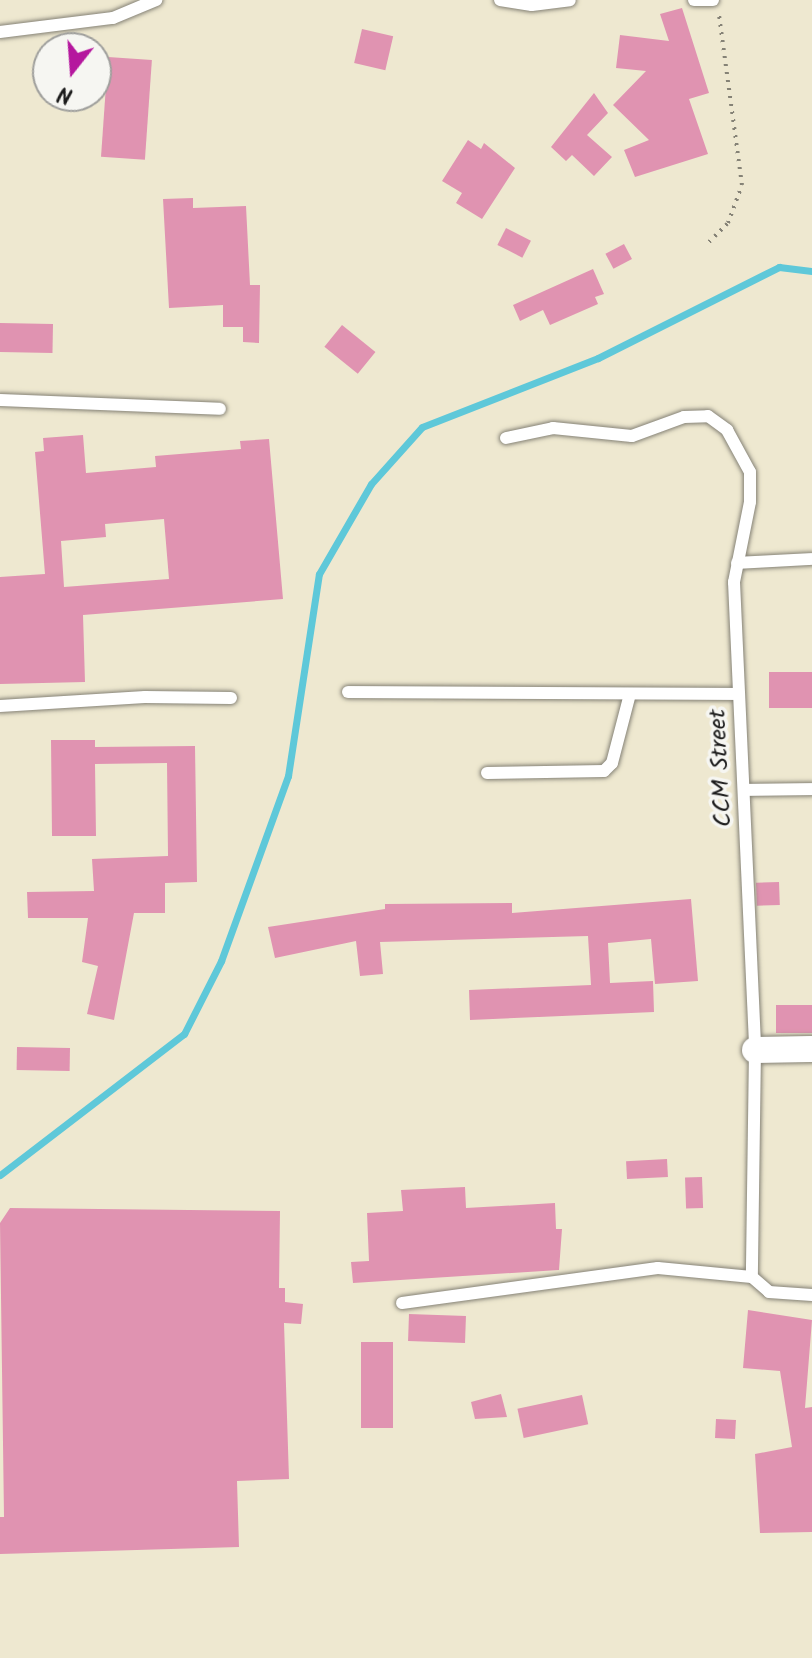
<!DOCTYPE html>
<style>
body{margin:0}
#map{position:relative;width:812px;height:1658px;overflow:hidden;background:#eee8d0;font-family:Kalam,sans-serif}
div>[style]{position:absolute}
[style*='--x']{left:calc(var(--x)*1px);top:calc(var(--y)*1px);width:calc(var(--w)*1px);rotate:calc(var(--a)*1deg)}
.stream>*{height:7px;margin:-3.5px;padding:0 3.5px;transform-origin:3.5px;border-radius:3.5px;background:#5ec8d9}
.building>*{inset:0;background:#e093b1;transform-origin:0 0}
.path>*{height:4px;margin-top:-2px;transform-origin:0;background:repeating-linear-gradient(90deg,#858276 0 2px,transparent 0 8px)}
.roads{filter:drop-shadow(0 0 2px #858276) drop-shadow(0 0 2px #858276)}
.service>*{height:12px;margin:-6px;padding:0 6px;transform-origin:6px;border-radius:6px;background:#fff}
.minor>*{height:26px;margin:-13px;padding:0 13px;transform-origin:13px;border-radius:13px;background:#fff}
span{translate:-50% -50%;white-space:nowrap;text-align:center;line-height:1.15;-webkit-text-stroke:7px #f6f6f2;paint-order:stroke}
.street-label{font-size:24px;color:#1c1c1c}
.north{position:absolute;left:32px;top:32px;width:80px;height:80px;box-sizing:border-box;background:#f6f6f2;border:2px solid #9f9f9c;border-radius:50%;rotate:197deg;font-size:22px;font-weight:700;line-height:32px;text-align:center;color:#1c1c1c}
.north::after{content:'';display:block;margin:auto;width:28px;height:36px;background:#b5179e;clip-path:polygon(50% 0,100% 100%,50% 72%,0 100%)}
</style>
<div id="map">
<div class="stream">
<div style="--x:0;--y:1175;--w:232;--a:-37.5"></div>
<div style="--x:184;--y:1034;--w:82;--a:-63.1"></div>
<div style="--x:221;--y:961;--w:197;--a:-70.1"></div>
<div style="--x:288;--y:776;--w:204;--a:-81.3"></div>
<div style="--x:319;--y:574;--w:104;--a:-60"></div>
<div style="--x:371;--y:484;--w:76;--a:-48.2"></div>
<div style="--x:422;--y:427;--w:189;--a:-21.4"></div>
<div style="--x:598;--y:358;--w:203;--a:-26.7"></div>
<div style="--x:779;--y:267;--w:33;--a:7"></div>
</div>
<div class="building">
<div style="clip-path:polygon(682px 8px,709px 93px,689px 99px,708px 154px,635px 177px,624px 150px,649px 140px,613px 105px,646px 71px,616px 68px,620px 35px,669px 41px,660px 14px)"></div>
<div style="left:362px;top:29px;width:32px;height:35px;rotate:13deg"></div>
<div style="left:108px;top:57px;width:44px;height:100px;rotate:4deg"></div>
<div style="clip-path:polygon(594px 93px,608px 113px,587px 135px,612px 157px,594px 176px,572px 155px,566px 161px,551px 147px)"></div>
<div style="clip-path:polygon(468px 140px,481px 149px,484px 143px,515px 168px,482px 219px,456px 203px,462px 193px,442px 181px)"></div>
<div style="clip-path:polygon(193px 198px,193px 208px,246px 206px,250px 285px,260px 285px,259px 343px,243px 342px,243px 327px,223px 327px,223px 305px,169px 308px,163px 199px)"></div>
<div style="left:506px;top:228px;width:28px;height:19px;rotate:27deg"></div>
<div style="left:624px;top:244px;width:17px;height:21px;rotate:62deg"></div>
<div style="clip-path:polygon(593px 269px,604px 294px,595px 297px,598px 304px,550px 325px,543px 310px,520px 321px,513px 305px)"></div>
<div style="left:0;top:323px;width:53px;height:29px;rotate:1deg"></div>
<div style="left:342px;top:325px;width:43px;height:28px;rotate:39deg"></div>
<div style="clip-path:polygon(evenodd,83px 435px,86px 473px,156px 467px,155px 456px,241px 449px,240px 441px,269px 439px,283px 599px,83px 615px,85px 682px,0 684px,0 577px,45px 574px,35px 452px,44px 451px,43px 438px,83px 435px,164px 519px,169px 579px,64px 587px,61px 541px,106px 537px,105px 524px,164px 519px)"></div>
<div style="left:812px;top:672px;width:36px;height:43px;rotate:90deg"></div>
<div style="clip-path:polygon(51px 740px,95px 740px,95px 747px,195px 746px,197px 882px,165px 883px,165px 913px,134px 913px,114px 1020px,87px 1014px,98px 966px,82px 962px,88px 918px,28px 918px,27px 892px,94px 891px,92px 859px,168px 856px,167px 763px,95px 764px,96px 836px,52px 836px)"></div>
<div style="left:779px;top:882px;width:23px;height:23px;rotate:88deg"></div>
<div style="clip-path:polygon(691px 899px,698px 981px,655px 984px,651px 939px,608px 943px,610px 983px,653px 981px,654px 1012px,470px 1020px,469px 990px,591px 985px,588px 936px,380px 942px,383px 974px,360px 976px,356px 941px,275px 958px,268px 927px,385px 909px,385px 904px,512px 903px,512px 913px)"></div>
<div style="left:812px;top:1005px;width:28px;height:36px;rotate:90deg"></div>
<div style="left:17px;top:1047px;width:53px;height:23px;rotate:1deg"></div>
<div style="left:667px;top:1159px;width:18px;height:41px;rotate:87deg"></div>
<div style="left:702px;top:1177px;width:31px;height:17px;rotate:88deg"></div>
<div style="clip-path:polygon(465px 1187px,466px 1208px,555px 1203px,556px 1229px,562px 1229px,559px 1270px,353px 1283px,351px 1262px,369px 1261px,367px 1213px,403px 1211px,401px 1190px)"></div>
<div style="clip-path:polygon(10px 1208px,280px 1211px,279px 1288px,285px 1288px,285px 1302px,303px 1304px,301px 1324px,284px 1323px,289px 1479px,237px 1481px,239px 1547px,0 1554px,0 1517px,4px 1517px,0 1223px)"></div>
<div style="clip-path:polygon(748px 1310px,812px 1320px,805px 1408px,812px 1407px,812px 1532px,760px 1533px,755px 1454px,792px 1447px,780px 1371px,743px 1368px)"></div>
<div style="left:409px;top:1314px;width:57px;height:27px;rotate:2deg"></div>
<div style="left:361px;top:1342px;width:32px;height:86px"></div>
<div style="clip-path:polygon(501px 1394px,507px 1417px,475px 1419px,471px 1402px)"></div>
<div style="left:582px;top:1395px;width:30px;height:66px;rotate:78deg"></div>
<div style="left:716px;top:1419px;width:20px;height:19px;rotate:3deg"></div>
</div>
<div class="path">
<div style="--x:709;--y:242;--w:27;--a:-45"></div>
<div style="--x:728;--y:223;--w:40;--a:-69.8"></div>
<div style="--x:742;--y:185;--w:173;--a:-97.7"></div>
</div>
<div class="roads">
<div class="service">
<div style="--x:500;--y:0;--w:32;--a:9"></div>
<div style="--x:532;--y:5;--w:38;--a:-7"></div>
<div style="--x:694;--y:0;--w:19;--a:0"></div>
<div style="--x:0;--y:32;--w:114;--a:-7.1"></div>
<div style="--x:113;--y:18;--w:47;--a:-22.7"></div>
<div style="--x:0;--y:400;--w:220;--a:2.3"></div>
<div style="--x:506;--y:438;--w:48;--a:-12"></div>
<div style="--x:553;--y:428;--w:79;--a:5.8"></div>
<div style="--x:632;--y:436;--w:55;--a:-20.1"></div>
<div style="--x:684;--y:417;--w:24;--a:-2"></div>
<div style="--x:708;--y:416;--w:24;--a:36"></div>
<div style="--x:727;--y:430;--w:48;--a:61.3"></div>
<div style="--x:750;--y:472;--w:30;--a:90"></div>
<div style="--x:750;--y:502;--w:82;--a:101.3"></div>
<div style="--x:734;--y:582;--w:468;--a:87.4"></div>
<div style="--x:755;--y:1050;--w:227;--a:90.8"></div>
<div style="--x:752;--y:1277;--w:23;--a:41"></div>
<div style="--x:769;--y:1292;--w:43;--a:4"></div>
<div style="--x:737;--y:563;--w:75;--a:-3.1"></div>
<div style="--x:348;--y:692;--w:391;--a:0.3"></div>
<div style="--x:0;--y:706;--w:145;--a:-3.6"></div>
<div style="--x:145;--y:697;--w:86;--a:0.7"></div>
<div style="--x:487;--y:773;--w:117;--a:-1"></div>
<div style="--x:604;--y:771;--w:11;--a:-45"></div>
<div style="--x:612;--y:763;--w:71;--a:-75.4"></div>
<div style="--x:744;--y:790;--w:68;--a:-0.8"></div>
<div style="--x:402;--y:1303;--w:258;--a:-7.8"></div>
<div style="--x:658;--y:1268;--w:94;--a:5.5"></div>
</div>
<div class="minor">
<div style="--x:755;--y:1050;--w:57;--a:-1"></div>
</div>
</div>
<div class="street-label">
<span style="left:721px;top:768px;rotate:-93deg">CCM Street</span>
</div>
<div class="north">N</div>
</div>
